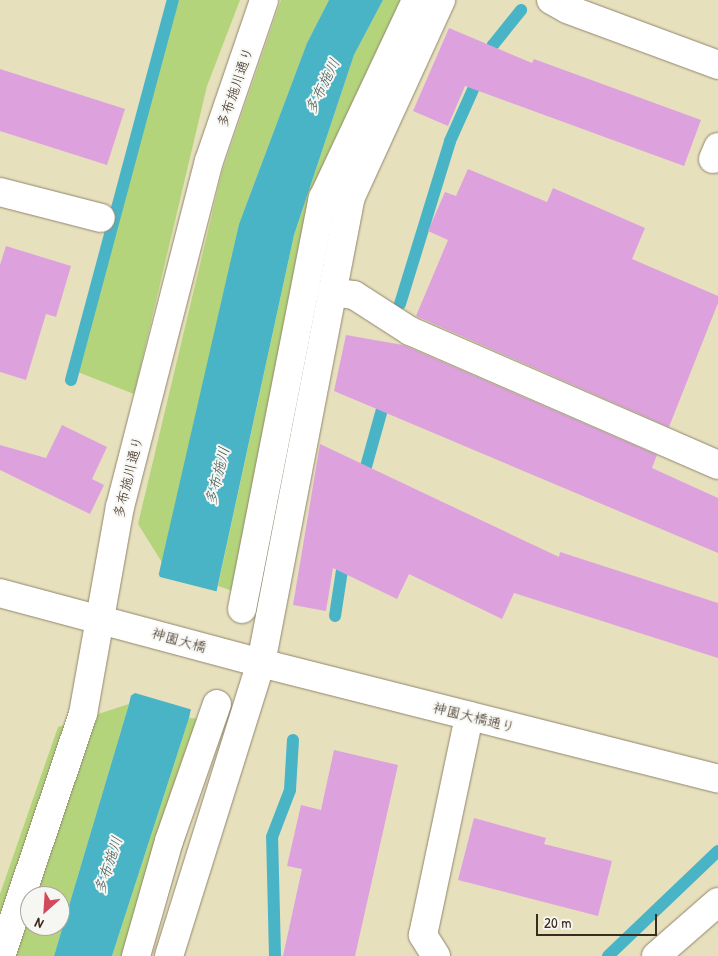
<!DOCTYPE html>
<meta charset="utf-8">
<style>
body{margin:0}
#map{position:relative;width:718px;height:956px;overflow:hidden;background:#e7e0bd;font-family:"Patrick Hand","Klee One",sans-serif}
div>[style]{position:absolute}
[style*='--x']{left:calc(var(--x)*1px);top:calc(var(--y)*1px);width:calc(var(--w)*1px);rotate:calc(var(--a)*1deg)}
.green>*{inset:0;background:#b3d47b}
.water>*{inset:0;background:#4ab4c7}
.pier>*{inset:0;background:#e7e0bd}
.stream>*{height:12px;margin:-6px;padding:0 6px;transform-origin:6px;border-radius:6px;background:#4ab4c7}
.building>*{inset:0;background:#dda2de}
.roads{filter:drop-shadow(0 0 1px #91856e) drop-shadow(0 0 1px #91856e)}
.minor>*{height:28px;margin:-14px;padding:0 14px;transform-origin:14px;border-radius:14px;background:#fff}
span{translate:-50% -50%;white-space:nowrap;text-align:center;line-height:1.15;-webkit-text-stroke:4px #f6f6f2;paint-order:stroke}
.street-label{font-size:14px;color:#3b2a1e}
.water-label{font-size:15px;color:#405a59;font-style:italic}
.north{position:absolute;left:20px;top:886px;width:50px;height:50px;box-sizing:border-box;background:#f6f6f2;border:1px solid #aba49d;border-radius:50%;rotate:206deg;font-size:14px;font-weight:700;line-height:20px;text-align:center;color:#3b2a1e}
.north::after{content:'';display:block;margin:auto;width:18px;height:22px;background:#d1495b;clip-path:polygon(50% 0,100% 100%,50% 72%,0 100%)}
.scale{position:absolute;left:536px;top:914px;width:121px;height:22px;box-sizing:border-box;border:2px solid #3b2a1e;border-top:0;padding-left:6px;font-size:15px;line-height:18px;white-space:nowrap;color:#3b2a1e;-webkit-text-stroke:4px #f6f6f2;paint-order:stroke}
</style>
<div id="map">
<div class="green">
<div style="clip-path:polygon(167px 0,240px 0,207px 86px,134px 394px,70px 369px)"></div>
<div style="clip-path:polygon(281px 0,329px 0,307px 43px,239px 224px,163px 564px,138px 524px,222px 172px)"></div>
<div style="clip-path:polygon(383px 0,426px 0,333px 202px,258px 600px,218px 586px,294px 235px,354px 55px)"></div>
<div style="clip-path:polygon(evenodd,129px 704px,54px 956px,0 956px,0 894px,58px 727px,129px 704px,30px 896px,60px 896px,60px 926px,30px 926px,30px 896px)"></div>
<div style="clip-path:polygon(189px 718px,221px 720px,150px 956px,112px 956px)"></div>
</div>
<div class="water">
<div style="clip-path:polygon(329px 0,383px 0,354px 55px,294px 235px,189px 718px,112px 956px,54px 956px,129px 704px,239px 224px,307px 43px)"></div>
</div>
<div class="pier">
<div style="clip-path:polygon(158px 573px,160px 577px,219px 592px,193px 710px,135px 693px,129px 697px)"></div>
</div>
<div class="stream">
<div style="--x:400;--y:304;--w:170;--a:-72.9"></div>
<div style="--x:450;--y:141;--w:105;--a:-65.9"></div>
<div style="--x:493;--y:45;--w:45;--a:-51.3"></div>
<div style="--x:71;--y:380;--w:393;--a:-75"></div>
<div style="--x:362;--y:481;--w:89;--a:-74.4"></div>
<div style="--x:335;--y:616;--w:60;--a:-81.3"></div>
<div style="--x:275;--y:956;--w:119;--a:-91.4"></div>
<div style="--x:272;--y:837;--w:50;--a:-69"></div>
<div style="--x:290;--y:790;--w:50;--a:-86.6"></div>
<div style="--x:608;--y:956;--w:152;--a:-43.7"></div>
</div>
<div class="building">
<div style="clip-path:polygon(449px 28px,532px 63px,534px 59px,701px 120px,684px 166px,465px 86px,448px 126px,413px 111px)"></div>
<div style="clip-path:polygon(0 69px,125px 109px,107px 165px,0 131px)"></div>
<div style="clip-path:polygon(468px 169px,547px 202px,553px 188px,645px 228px,632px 259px,718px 296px,718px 303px,669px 427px,416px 316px,448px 240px,428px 231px,445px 192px,456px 196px)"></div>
<div style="clip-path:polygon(6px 246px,71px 266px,56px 317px,46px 314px,26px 380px,0 372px,0 265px)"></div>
<div style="clip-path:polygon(346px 335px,403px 345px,657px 455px,652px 468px,718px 498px,718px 553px,334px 391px)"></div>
<div style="clip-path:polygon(62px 425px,107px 447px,92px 479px,104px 485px,90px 514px,0 470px,0 445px,46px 458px)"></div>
<div style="clip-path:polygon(320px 444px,559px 557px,560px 552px,718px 603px,718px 658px,514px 593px,502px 619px,409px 574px,397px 599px,333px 568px,326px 611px,293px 605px)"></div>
<div style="clip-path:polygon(334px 750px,398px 765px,355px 956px,283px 956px,302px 869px,287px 866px,301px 805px,321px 810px)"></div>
<div style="clip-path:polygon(474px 818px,546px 838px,544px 844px,612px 861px,598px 916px,458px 880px)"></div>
</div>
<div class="roads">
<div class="minor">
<div style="--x:551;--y:0;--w:18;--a:29"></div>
<div style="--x:567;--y:9;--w:161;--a:20.3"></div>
<div style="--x:713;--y:159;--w:13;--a:-67"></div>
<div style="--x:0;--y:192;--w:104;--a:14.4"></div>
<div style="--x:332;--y:292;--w:22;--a:8"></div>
<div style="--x:354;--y:295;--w:67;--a:32.7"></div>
<div style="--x:410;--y:331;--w:336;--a:23.5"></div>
<div style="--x:0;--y:593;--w:270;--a:15"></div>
<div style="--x:261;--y:663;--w:471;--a:14.2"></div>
<div style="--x:242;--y:609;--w:419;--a:-78.9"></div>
<div style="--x:323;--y:198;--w:219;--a:-64.8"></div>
<div style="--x:1;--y:956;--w:256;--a:-71.3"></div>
<div style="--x:83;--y:714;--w:210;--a:-79.9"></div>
<div style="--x:120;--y:507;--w:357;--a:-75.6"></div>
<div style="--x:209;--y:161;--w:170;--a:-71.1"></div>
<div style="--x:136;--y:956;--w:120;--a:-74"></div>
<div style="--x:169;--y:841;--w:145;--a:-70.7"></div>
<div style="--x:169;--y:956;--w:307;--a:-72.6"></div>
<div style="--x:261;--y:663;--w:472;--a:-79.1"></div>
<div style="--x:350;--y:199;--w:219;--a:-65.4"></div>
<div style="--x:436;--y:956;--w:25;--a:-122"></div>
<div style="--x:423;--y:935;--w:224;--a:-78.1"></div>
<div style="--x:656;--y:956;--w:82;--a:-41.1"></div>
</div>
</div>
<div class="street-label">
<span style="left:235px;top:87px;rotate:-71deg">多布施川通り</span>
<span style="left:128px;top:477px;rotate:-76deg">多布施川通り</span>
<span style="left:179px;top:640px;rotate:16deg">神園大橋</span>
<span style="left:474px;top:717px;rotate:14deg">神園大橋通り</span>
</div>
<div class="water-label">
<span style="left:322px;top:86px;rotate:-64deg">多布施川</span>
<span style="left:217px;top:476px;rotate:-76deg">多布施川</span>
<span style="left:108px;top:865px;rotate:-72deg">多布施川</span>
</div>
<div class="north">N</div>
<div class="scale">20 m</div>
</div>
